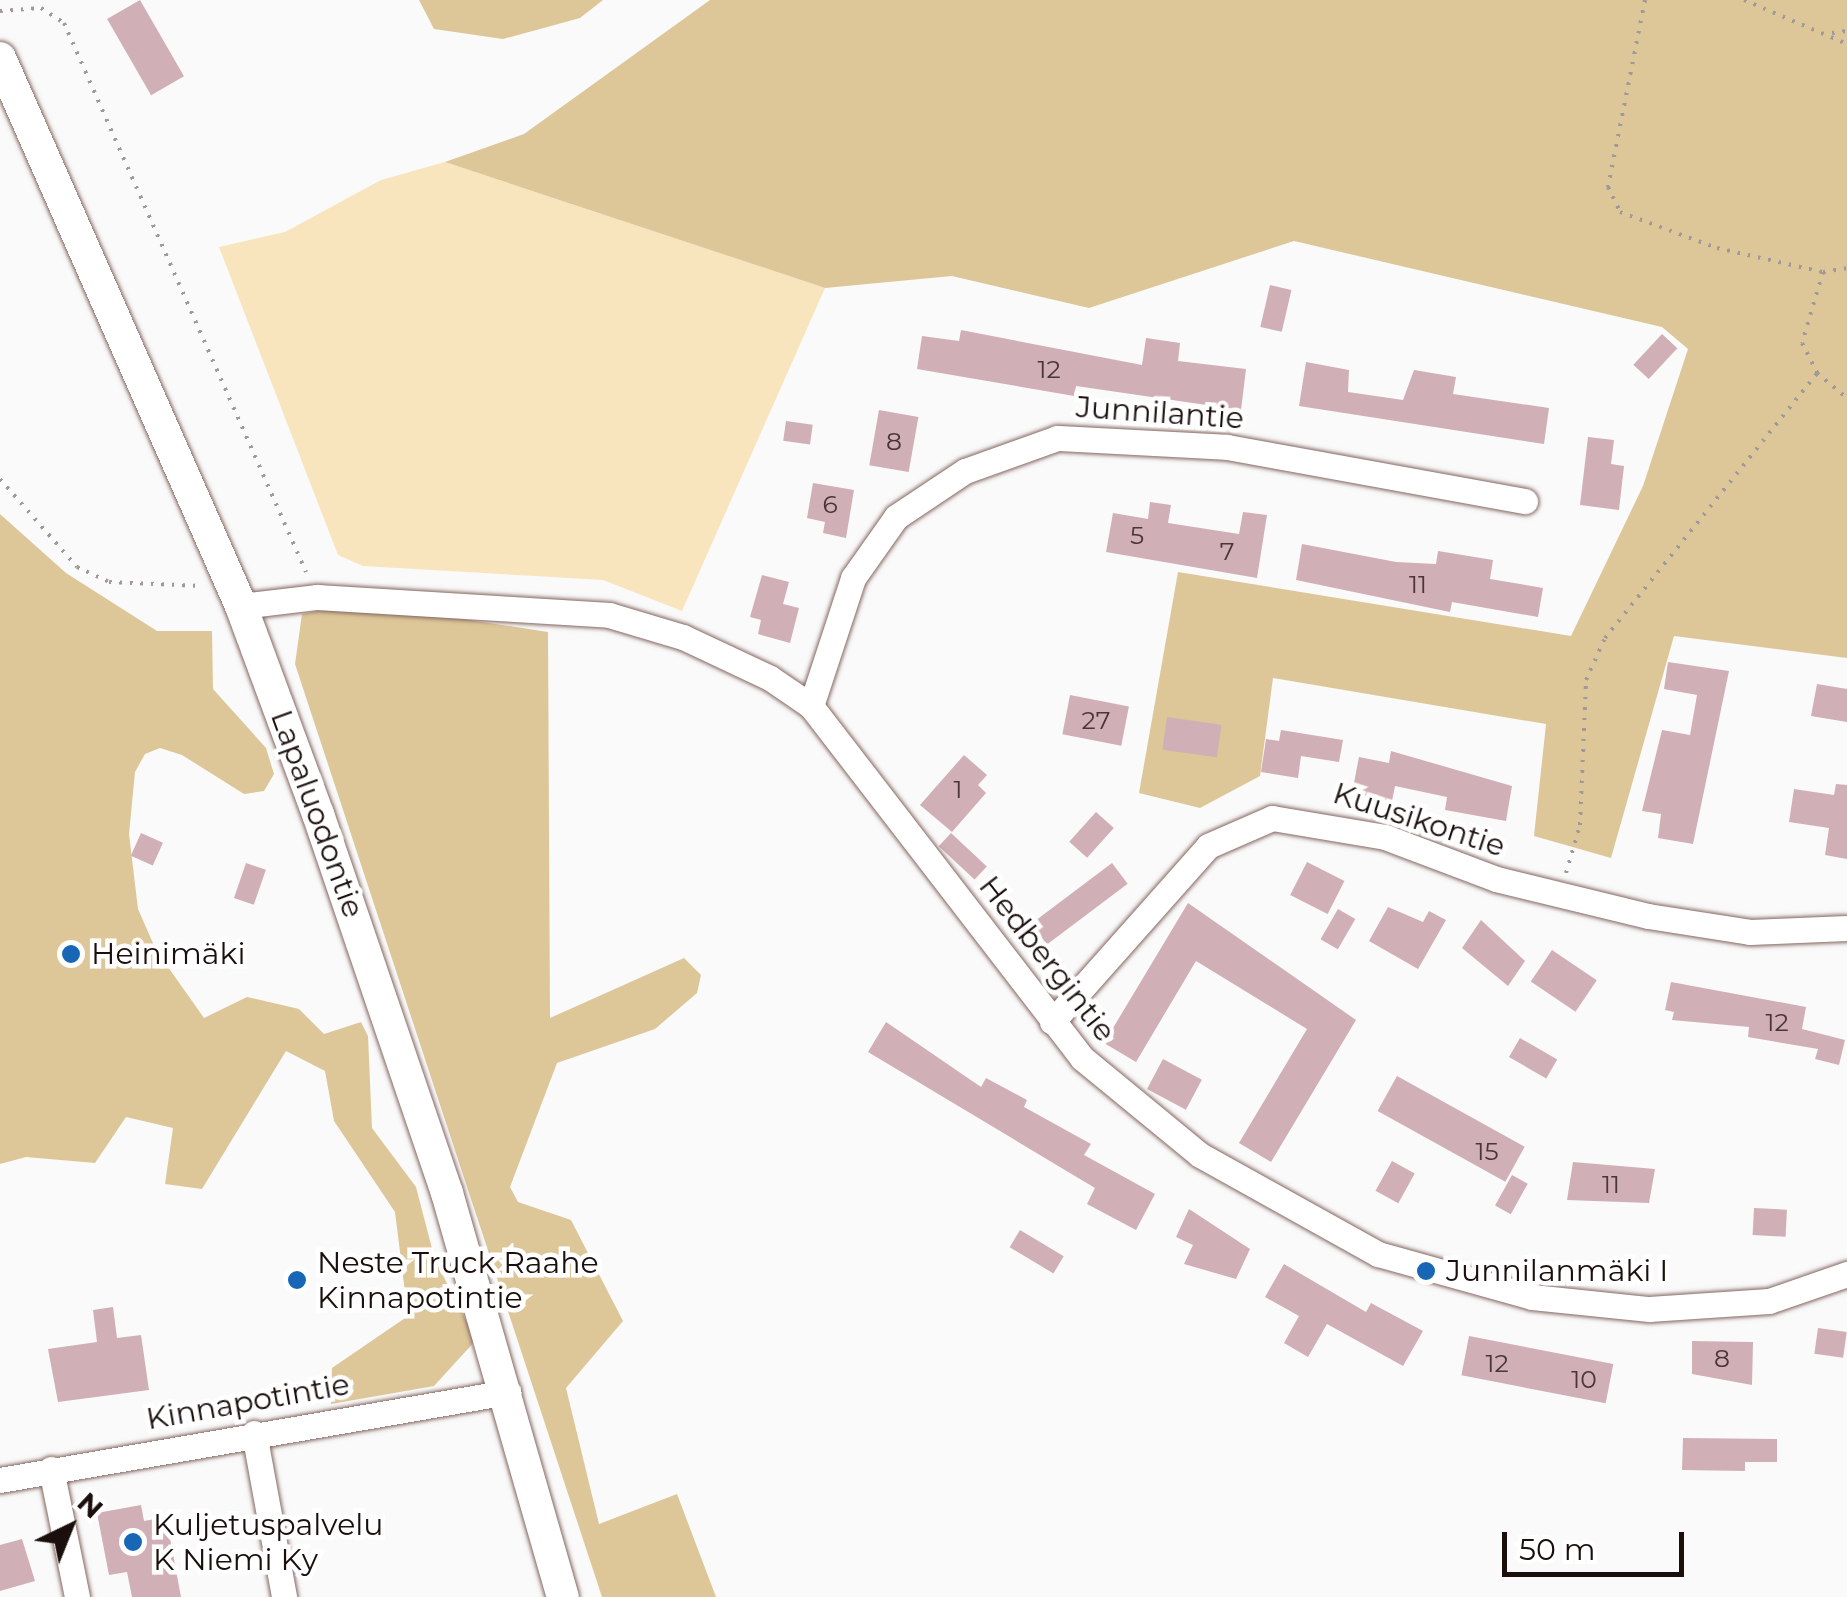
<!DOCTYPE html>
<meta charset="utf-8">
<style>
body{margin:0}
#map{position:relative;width:1847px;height:1597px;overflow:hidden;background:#fafafa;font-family:Montserrat,sans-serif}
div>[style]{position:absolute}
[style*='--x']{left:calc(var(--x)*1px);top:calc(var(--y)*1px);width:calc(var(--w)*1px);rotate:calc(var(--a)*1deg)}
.green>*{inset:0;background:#f8e5be}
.forest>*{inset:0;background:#ddc799}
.building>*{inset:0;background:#d1afb6;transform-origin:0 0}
.path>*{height:4px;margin-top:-2px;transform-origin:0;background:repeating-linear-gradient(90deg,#9e9a99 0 2.5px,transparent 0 10.5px)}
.roads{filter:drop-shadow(0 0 2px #846660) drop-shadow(0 0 2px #846660)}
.minor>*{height:25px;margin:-12.5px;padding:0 12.5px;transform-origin:12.5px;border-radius:12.5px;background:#fff}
.major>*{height:32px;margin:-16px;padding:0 16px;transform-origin:16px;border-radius:16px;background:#fff}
.dots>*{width:28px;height:28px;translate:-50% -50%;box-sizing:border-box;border:5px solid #fff;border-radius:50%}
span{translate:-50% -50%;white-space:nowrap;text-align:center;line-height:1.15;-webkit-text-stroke:9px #fff;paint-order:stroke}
.number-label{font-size:25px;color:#483736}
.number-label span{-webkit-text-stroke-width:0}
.street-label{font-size:30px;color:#1a0f0c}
.poi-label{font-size:30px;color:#1a0f0c}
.left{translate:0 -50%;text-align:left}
.north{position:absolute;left:20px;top:1477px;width:100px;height:100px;-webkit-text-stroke:8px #fff;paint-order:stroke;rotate:43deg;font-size:28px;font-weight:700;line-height:40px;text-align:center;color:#1a0f0c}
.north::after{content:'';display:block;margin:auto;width:35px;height:45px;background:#1a0f0c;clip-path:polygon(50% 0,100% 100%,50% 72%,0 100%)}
.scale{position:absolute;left:1502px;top:1532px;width:182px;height:45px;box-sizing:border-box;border:5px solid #1a0f0c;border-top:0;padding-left:12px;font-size:30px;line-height:35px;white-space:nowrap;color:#1a0f0c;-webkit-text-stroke:8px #fff;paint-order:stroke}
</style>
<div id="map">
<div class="green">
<div style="clip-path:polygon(445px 162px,825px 288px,682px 611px,603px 580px,363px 566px,338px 555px,219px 247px,285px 232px,381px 180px)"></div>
</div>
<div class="forest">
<div style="clip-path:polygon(419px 0,603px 0,580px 18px,503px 39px,434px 29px)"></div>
<div style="clip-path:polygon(710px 0,1847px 0,1847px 658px,1674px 636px,1611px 858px,1534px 836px,1546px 724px,1273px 678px,1260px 776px,1200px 808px,1139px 793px,1178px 572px,1571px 636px,1643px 486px,1688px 349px,1662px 327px,1294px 241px,1089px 308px,952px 276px,825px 288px,445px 162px,524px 134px)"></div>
<div style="clip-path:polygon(0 514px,66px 573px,157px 631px,212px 631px,213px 689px,266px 748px,274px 774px,264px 791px,244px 794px,182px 755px,160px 748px,145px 754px,135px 772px,129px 834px,138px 909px,156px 950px,204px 1018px,247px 997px,299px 1009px,324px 1034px,361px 1022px,368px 1036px,372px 1128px,416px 1187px,435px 1260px,476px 1340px,434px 1386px,331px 1404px,332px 1368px,408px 1316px,395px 1212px,334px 1121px,325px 1071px,286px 1051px,202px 1189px,165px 1184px,173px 1128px,126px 1117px,95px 1163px,26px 1157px,0 1164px)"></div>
<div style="clip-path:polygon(360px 603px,548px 632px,550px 1018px,684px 958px,701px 975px,697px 993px,655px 1029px,557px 1063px,510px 1187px,518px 1202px,571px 1220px,623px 1321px,566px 1388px,599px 1524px,677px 1494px,716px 1597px,602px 1597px,295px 664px,302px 614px)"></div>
</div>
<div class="building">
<div style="left:140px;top:0;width:88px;height:38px;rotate:60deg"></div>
<div style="left:1270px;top:285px;width:22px;height:43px;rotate:13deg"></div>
<div style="clip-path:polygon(961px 330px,1142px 365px,1146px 338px,1180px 343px,1178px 361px,1246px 369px,1241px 410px,1076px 386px,1074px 396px,917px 369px,922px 336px,959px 341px)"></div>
<div style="left:1662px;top:334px;width:21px;height:42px;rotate:43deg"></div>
<div style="clip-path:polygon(1306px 362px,1349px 370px,1348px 392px,1403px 400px,1414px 370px,1456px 377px,1453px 394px,1549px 408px,1544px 444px,1299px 406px)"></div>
<div style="left:879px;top:410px;width:40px;height:56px;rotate:10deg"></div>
<div style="left:786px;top:421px;width:27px;height:20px;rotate:8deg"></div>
<div style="clip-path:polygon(1588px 437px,1614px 440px,1611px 464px,1624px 466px,1619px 510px,1580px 505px)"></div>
<div style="clip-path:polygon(813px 483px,854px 490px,846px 538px,823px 533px,825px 522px,807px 518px)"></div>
<div style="clip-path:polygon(1150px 502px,1171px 505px,1168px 523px,1239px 534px,1243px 512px,1267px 515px,1257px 578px,1106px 552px,1113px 513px,1148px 519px)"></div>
<div style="clip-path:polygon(1302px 544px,1396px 562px,1436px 564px,1438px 551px,1493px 560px,1490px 579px,1543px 588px,1538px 617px,1452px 602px,1450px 612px,1296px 580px)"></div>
<div style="clip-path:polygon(762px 575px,789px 582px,783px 604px,799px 608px,790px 643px,758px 634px,761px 620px,750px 617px)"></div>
<div style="clip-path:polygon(1668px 662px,1729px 671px,1693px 844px,1658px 838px,1661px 814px,1642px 811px,1662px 730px,1690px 735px,1697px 695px,1664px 689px)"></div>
<div style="clip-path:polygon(1817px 684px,1847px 689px,1847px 722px,1811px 716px)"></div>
<div style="left:1070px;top:695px;width:60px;height:40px;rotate:11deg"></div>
<div style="left:1167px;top:717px;width:55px;height:33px;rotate:8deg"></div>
<div style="clip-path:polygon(1281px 730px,1343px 740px,1339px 762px,1301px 756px,1298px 778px,1261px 772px,1266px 739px,1279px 741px)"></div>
<div style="clip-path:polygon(1391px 751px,1512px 786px,1506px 821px,1445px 810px,1447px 797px,1395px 786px,1392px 801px,1352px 793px,1359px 757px,1389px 763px)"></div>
<div style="clip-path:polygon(964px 755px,987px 775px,978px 785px,986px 793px,952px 832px,920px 805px)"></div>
<div style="clip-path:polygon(1836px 784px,1847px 785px,1847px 859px,1825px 855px,1829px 828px,1789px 822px,1794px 789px,1834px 795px)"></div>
<div style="left:1096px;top:812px;width:24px;height:40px;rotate:42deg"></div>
<div style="left:141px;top:833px;width:24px;height:25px;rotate:24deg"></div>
<div style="left:951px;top:833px;width:49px;height:18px;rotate:43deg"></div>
<div style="left:1307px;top:862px;width:42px;height:37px;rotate:27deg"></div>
<div style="left:246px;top:863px;width:21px;height:37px;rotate:19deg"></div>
<div style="left:1112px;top:863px;width:26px;height:101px;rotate:53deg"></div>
<div style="clip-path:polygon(1188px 903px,1356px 1020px,1271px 1162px,1239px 1143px,1307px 1029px,1196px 961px,1136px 1062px,1104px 1043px)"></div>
<div style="clip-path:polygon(1388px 907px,1423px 922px,1429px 911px,1446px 920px,1418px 969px,1369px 941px)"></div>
<div style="left:1338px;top:909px;width:20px;height:35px;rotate:30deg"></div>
<div style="clip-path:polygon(1481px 920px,1525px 961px,1508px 986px,1462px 948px)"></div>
<div style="left:1552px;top:950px;width:54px;height:38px;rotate:34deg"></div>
<div style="clip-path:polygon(1671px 982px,1806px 1007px,1802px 1029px,1845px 1040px,1839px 1065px,1815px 1059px,1818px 1049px,1748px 1037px,1749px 1027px,1672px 1020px,1674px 1012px,1665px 1010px)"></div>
<div style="clip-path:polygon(886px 1022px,981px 1087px,986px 1078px,1027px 1100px,1024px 1107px,1091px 1144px,1084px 1155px,1155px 1194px,1136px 1230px,1087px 1204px,1095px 1188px,868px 1052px)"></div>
<div style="left:1520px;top:1038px;width:43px;height:22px;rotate:30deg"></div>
<div style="left:1163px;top:1059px;width:44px;height:34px;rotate:28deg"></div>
<div style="left:1397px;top:1076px;width:146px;height:40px;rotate:29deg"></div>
<div style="left:1392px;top:1161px;width:26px;height:34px;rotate:29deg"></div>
<div style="clip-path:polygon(1573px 1162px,1655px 1169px,1649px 1203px,1567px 1200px)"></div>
<div style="left:1512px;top:1175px;width:18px;height:35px;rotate:29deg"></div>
<div style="left:1754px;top:1208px;width:33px;height:27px;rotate:3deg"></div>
<div style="clip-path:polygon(1189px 1209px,1250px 1249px,1236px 1279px,1184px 1264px,1193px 1245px,1176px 1237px)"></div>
<div style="left:1020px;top:1230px;width:51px;height:20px;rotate:31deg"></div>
<div style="clip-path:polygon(1284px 1264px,1366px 1312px,1371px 1303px,1423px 1331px,1403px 1366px,1327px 1324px,1308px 1357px,1284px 1343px,1299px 1316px,1265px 1297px)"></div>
<div style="clip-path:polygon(113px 1307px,117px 1338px,141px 1335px,149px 1390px,58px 1402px,48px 1349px,97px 1342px,93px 1310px)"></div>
<div style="left:1818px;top:1328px;width:29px;height:26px;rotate:8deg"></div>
<div style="left:1469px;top:1336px;width:147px;height:40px;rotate:11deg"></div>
<div style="clip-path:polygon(1692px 1341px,1753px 1342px,1752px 1385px,1692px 1374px)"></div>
<div style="clip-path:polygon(1683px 1438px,1777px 1439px,1777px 1462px,1745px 1462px,1745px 1471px,1682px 1470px)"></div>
<div style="clip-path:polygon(141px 1505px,144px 1521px,166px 1517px,181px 1597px,132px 1597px,127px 1572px,109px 1575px,97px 1513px)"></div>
<div style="clip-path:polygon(22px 1539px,35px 1581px,0 1591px,0 1545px)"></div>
</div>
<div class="path">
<div style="--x:1645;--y:0;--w:191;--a:101.2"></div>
<div style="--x:1608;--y:187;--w:28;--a:64"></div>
<div style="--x:1620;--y:212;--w:103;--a:20.4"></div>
<div style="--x:1717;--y:248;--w:109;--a:12.8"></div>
<div style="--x:1823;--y:272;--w:24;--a:-9"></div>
<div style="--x:1744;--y:0;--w:112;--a:23.1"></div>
<div style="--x:0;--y:11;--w:41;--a:-4.2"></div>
<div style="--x:41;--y:8;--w:27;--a:33"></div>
<div style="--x:64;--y:23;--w:600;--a:66.21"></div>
<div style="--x:1832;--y:33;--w:15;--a:-8"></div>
<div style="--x:1823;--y:272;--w:74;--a:106.5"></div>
<div style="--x:1802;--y:343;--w:34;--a:63"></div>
<div style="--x:1817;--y:373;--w:39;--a:40"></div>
<div style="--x:0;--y:479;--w:117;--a:48.8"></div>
<div style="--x:77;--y:567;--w:35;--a:25"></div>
<div style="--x:109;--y:582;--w:92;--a:2.5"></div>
<div style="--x:1566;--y:873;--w:50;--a:-73.7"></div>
<div style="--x:1580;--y:825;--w:145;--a:-87.6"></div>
<div style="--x:1586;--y:680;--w:46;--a:-65.7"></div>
<div style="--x:1605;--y:638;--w:339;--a:-51.3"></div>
</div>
<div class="roads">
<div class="minor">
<div style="--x:241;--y:606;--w:77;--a:-6.8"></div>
<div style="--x:317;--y:597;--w:293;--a:3.5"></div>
<div style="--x:609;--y:615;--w:77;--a:16.6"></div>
<div style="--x:683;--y:637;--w:96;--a:25.2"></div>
<div style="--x:770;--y:678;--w:50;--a:34.3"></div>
<div style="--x:811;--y:706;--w:444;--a:52.4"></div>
<div style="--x:1082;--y:1058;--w:153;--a:39.4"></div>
<div style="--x:1200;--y:1155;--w:204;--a:29.1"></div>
<div style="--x:1378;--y:1254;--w:160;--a:15.6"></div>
<div style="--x:1532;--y:1297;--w:118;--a:5.9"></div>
<div style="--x:1649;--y:1309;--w:120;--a:-3.8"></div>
<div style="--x:1769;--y:1301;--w:83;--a:-19.1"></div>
<div style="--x:811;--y:706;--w:135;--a:-71.8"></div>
<div style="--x:853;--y:578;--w:75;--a:-54.8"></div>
<div style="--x:896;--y:517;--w:83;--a:-33.7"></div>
<div style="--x:965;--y:471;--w:98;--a:-19.7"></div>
<div style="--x:1057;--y:438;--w:170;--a:3"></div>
<div style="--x:1227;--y:447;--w:303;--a:10.3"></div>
<div style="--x:1052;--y:1022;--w:235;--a:-48.4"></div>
<div style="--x:1208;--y:846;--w:70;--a:-23.6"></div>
<div style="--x:1272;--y:818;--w:115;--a:9.5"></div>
<div style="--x:1385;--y:837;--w:119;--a:20.7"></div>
<div style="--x:1496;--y:879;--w:156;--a:13.7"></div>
<div style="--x:1648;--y:916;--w:103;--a:8.9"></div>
<div style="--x:1750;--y:932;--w:97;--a:-2.4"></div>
<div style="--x:254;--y:1433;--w:167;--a:79.6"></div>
<div style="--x:51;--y:1469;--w:131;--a:78.5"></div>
<div style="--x:0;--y:1480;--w:516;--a:-9.83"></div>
</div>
<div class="major">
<div style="--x:0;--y:58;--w:599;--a:66.26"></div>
<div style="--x:241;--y:606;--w:222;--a:69.7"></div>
<div style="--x:318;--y:814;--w:400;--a:71.2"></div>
<div style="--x:447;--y:1193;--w:420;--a:74"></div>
</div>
</div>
<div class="dots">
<div style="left:71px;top:954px;background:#1867b6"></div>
<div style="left:1426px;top:1271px;background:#1867b6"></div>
<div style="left:297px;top:1280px;background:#1867b6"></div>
<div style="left:133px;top:1542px;background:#1867b6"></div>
</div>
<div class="number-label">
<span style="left:1049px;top:369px">12</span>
<span style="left:894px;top:441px">8</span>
<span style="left:830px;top:504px">6</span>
<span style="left:1137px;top:535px">5</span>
<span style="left:1227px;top:551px">7</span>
<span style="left:1418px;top:584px">11</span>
<span style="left:1096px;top:720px">27</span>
<span style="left:958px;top:789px">1</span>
<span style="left:1777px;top:1022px">12</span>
<span style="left:1487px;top:1151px">15</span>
<span style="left:1611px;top:1184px">11</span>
<span style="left:1722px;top:1358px">8</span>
<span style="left:1497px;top:1363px">12</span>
<span style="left:1584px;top:1379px">10</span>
</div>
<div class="street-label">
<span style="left:1160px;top:413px;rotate:4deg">Junnilantie</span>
<span style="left:317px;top:814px;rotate:70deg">Lapaluodontie</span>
<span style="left:1419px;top:820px;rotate:18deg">Kuusikontie</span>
<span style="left:1047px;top:959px;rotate:52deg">Hedbergintie</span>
<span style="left:248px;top:1402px;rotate:-10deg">Kinnapotintie</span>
</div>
<div class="poi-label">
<span class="left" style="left:91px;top:954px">Heinimäki</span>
<span class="left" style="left:317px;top:1280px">Neste Truck Raahe<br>Kinnapotintie</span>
<span class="left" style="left:1446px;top:1271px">Junnilanmäki I</span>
<span class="left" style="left:153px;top:1542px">Kuljetuspalvelu<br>K Niemi Ky</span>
</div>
<div class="north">N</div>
<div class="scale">50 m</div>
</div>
